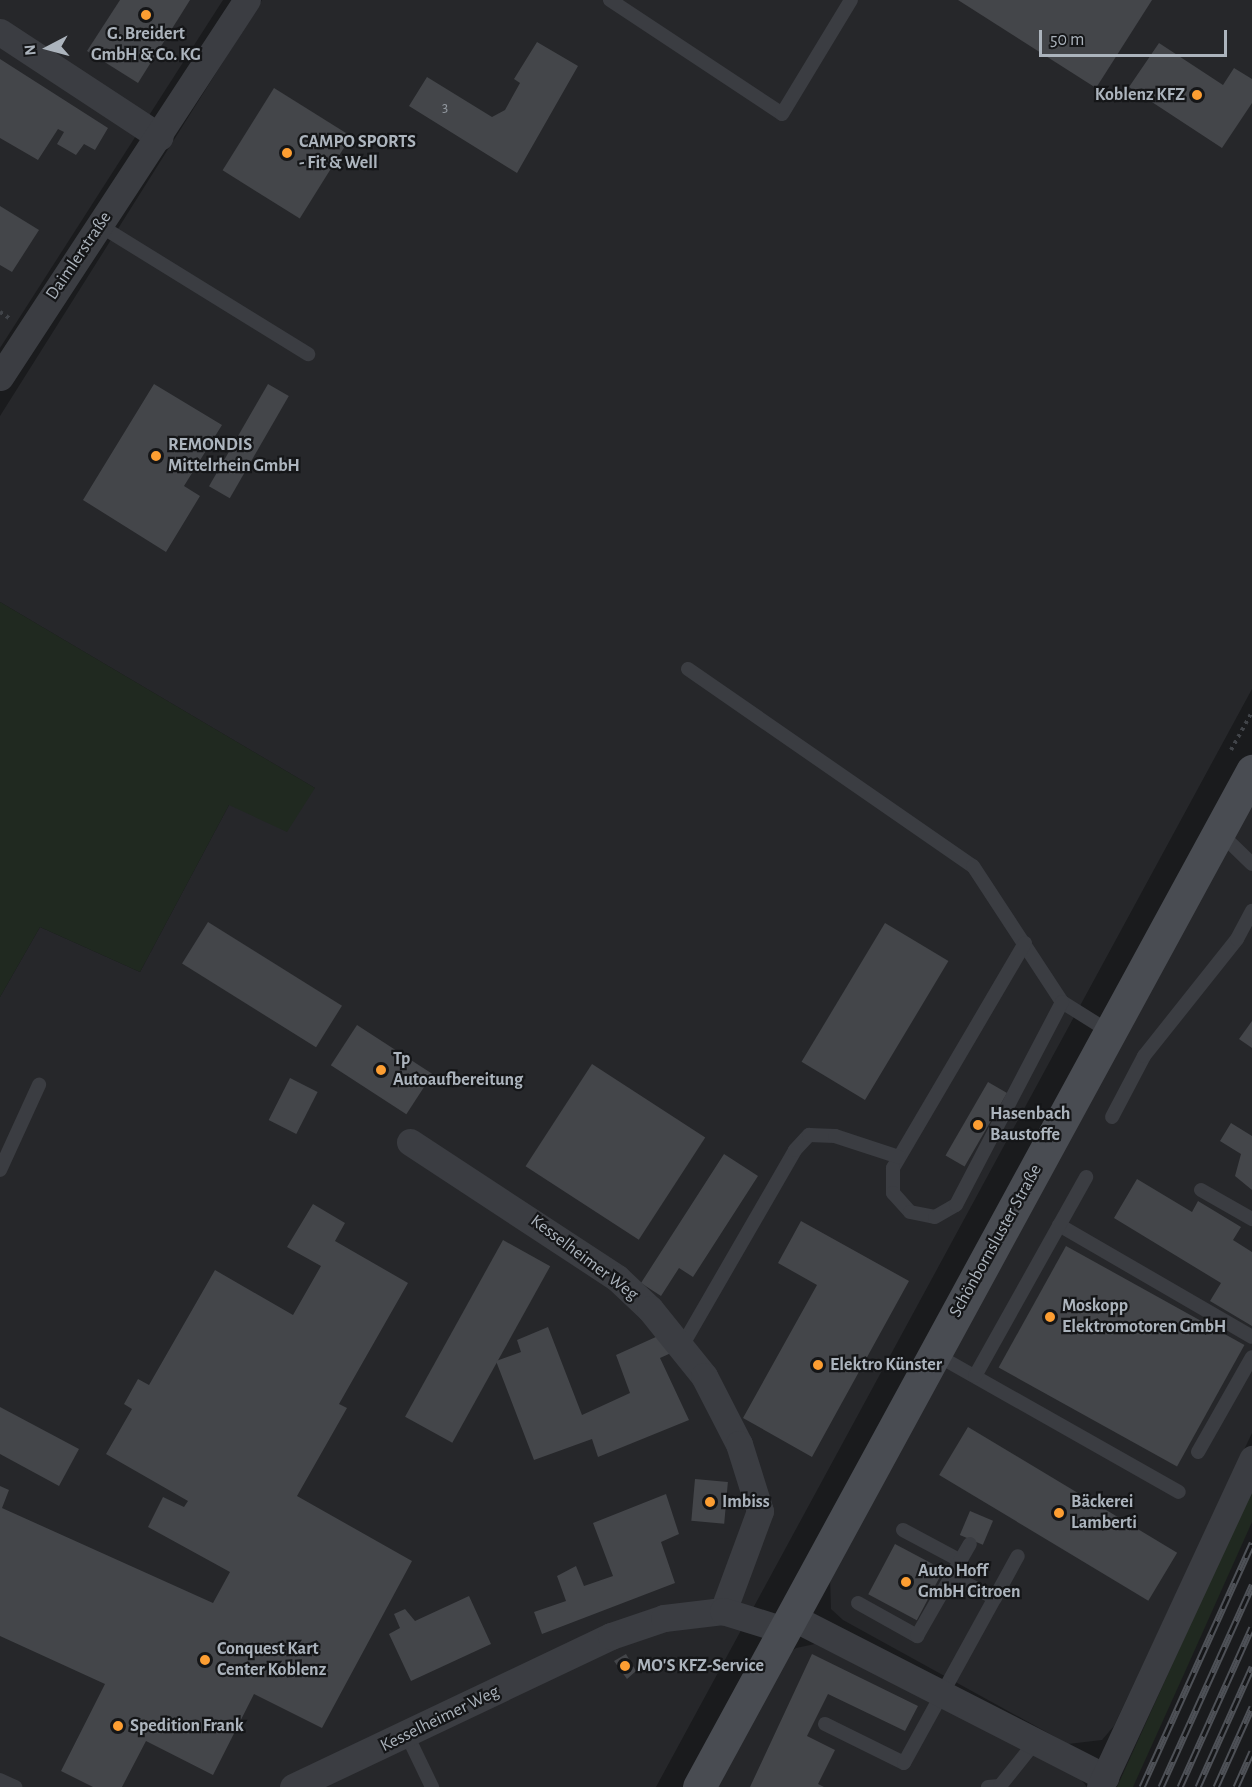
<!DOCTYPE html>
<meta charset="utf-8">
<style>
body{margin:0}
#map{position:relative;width:1252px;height:1787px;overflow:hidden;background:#1a1b1d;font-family:"Alegreya Sans",sans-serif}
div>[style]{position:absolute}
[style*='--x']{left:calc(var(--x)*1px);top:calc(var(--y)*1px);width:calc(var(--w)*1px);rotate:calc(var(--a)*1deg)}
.built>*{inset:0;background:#26272a}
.green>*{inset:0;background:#202920}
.building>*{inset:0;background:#44464a;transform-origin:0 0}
.path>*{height:4px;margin-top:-2px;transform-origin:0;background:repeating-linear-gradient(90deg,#414449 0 3px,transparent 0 7.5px)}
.lane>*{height:14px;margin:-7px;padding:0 7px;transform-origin:7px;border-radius:7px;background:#3b3d42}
.street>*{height:27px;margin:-13.5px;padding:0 13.5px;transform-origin:13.5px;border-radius:13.5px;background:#3b3d42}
.secondary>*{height:33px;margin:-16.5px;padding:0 16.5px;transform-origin:16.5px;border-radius:16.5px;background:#494c52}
.rail>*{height:7px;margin-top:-3.5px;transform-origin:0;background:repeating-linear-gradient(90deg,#151618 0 14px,#4e5157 0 28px);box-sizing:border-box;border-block:2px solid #4e5157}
.dots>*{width:16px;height:16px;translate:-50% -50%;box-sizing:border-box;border:3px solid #151618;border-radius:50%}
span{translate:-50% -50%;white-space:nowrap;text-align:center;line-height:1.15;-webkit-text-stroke:4.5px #151618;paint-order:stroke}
.number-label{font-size:15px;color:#9298a0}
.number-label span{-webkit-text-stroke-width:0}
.poi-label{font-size:18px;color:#acb4bd;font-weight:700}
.right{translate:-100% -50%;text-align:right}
.left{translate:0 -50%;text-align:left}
.street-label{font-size:18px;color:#acb4bd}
.north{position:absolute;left:18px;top:18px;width:60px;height:60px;-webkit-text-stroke:4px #151618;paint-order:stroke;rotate:264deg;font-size:16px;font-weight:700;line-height:24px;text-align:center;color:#acb4bd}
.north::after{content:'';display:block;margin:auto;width:21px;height:27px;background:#acb4bd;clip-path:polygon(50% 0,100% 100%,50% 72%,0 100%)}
.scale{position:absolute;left:1039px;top:30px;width:188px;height:27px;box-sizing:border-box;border:3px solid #acb4bd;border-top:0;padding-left:8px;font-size:18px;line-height:21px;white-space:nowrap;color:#acb4bd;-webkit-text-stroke:4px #151618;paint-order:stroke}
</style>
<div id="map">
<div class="built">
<div style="clip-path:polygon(0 0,223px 0,0 348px)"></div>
<div style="clip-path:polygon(262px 0,1252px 0,1252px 689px,656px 1787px,0 1787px,0 997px,40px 927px,140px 972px,229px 805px,315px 788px,0 602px,0 416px)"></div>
<div style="clip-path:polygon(1252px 803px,1252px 1433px,1114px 1726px,1102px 1740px,1068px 1744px,843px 1620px,831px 1609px,830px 1576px)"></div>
<div style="clip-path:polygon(815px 1644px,1075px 1772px,1087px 1787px,714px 1787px,783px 1658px,796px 1648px)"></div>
</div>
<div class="green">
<div style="clip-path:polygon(0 602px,315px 788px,287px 832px,229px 805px,140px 972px,40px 927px,0 997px)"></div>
<div style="clip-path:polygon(1252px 1488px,1252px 1522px,1184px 1674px,1133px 1787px,1117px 1787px)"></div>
</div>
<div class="building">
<div style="clip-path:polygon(120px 0,190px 0,138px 83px,87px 51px)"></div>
<div style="clip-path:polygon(958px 0,1152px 0,1096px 88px)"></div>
<div style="clip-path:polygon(537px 42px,578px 66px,517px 173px,409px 106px,427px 77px,492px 117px,505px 110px,520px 83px,514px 79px)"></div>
<div style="clip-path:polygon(1159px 43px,1223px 85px,1234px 68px,1252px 79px,1252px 103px,1222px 148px,1129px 87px)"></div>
<div style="clip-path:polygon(0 59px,108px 128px,95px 150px,84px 144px,76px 155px,57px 144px,64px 132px,58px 129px,38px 160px,0 138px)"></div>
<div style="left:274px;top:88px;width:91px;height:97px;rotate:32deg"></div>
<div style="clip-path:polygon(0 206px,39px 230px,12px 272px,0 265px)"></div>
<div style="clip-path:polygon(154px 384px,222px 425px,184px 486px,200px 496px,166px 552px,83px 500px)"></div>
<div style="left:268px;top:384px;width:24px;height:118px;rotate:30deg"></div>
<div style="left:208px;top:922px;width:158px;height:49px;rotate:32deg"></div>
<div style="left:885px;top:923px;width:74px;height:162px;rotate:31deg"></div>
<div style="clip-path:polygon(1252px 1021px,1252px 1048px,1239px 1039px)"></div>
<div style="left:357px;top:1025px;width:90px;height:48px;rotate:33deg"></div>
<div style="left:592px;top:1064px;width:135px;height:122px;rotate:33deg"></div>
<div style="left:290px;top:1078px;width:31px;height:47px;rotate:27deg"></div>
<div style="left:988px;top:1082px;width:22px;height:85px;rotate:30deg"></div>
<div style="clip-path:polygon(1231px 1123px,1252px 1136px,1252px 1190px,1235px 1176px,1241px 1154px,1220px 1141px)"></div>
<div style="clip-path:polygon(724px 1154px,758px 1176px,693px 1277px,679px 1268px,661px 1296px,641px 1283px)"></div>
<div style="clip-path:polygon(1137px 1179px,1192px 1212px,1198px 1201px,1241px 1227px,1233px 1240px,1252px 1252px,1252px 1326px,1210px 1301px,1221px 1283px,1114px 1218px)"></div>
<div style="clip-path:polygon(313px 1204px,345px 1223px,335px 1241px,408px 1283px,339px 1404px,347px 1408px,297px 1496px,412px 1561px,322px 1728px,254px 1694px,213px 1775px,146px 1741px,122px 1787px,93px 1787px,61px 1771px,105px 1684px,0 1636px,0 1486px,9px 1490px,2px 1508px,213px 1603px,230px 1572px,148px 1527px,163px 1497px,184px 1507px,188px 1501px,106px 1454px,132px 1409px,124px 1404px,138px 1379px,149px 1385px,215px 1270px,293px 1315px,321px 1266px,287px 1247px)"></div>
<div style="clip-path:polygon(801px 1221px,909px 1281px,812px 1457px,743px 1418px,817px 1285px,778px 1263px)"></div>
<div style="left:503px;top:1240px;width:54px;height:202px;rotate:29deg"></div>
<div style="left:1066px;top:1246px;width:204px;height:139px;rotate:29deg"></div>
<div style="clip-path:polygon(548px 1327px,582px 1415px,630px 1393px,616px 1355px,658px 1336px,671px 1353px,660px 1358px,689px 1420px,598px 1457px,592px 1439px,534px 1460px,496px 1361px,521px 1352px,517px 1340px)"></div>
<div style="clip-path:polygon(0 1407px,79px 1449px,59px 1486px,0 1454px)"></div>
<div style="left:968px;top:1427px;width:244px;height:56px;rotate:31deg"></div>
<div style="left:695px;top:1479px;width:33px;height:42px;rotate:5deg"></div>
<div style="clip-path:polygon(666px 1494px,679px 1534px,661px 1542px,675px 1583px,542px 1634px,534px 1612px,566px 1601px,557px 1576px,576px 1566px,584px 1586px,613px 1576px,593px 1523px)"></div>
<div style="left:970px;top:1511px;width:25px;height:26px;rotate:23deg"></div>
<div style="left:895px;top:1544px;width:55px;height:57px;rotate:28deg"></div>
<div style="clip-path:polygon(469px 1596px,491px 1644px,411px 1681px,389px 1634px,400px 1628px,394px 1614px,405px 1609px,415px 1621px)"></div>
<div style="clip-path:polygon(626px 1654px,636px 1671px,627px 1679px,614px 1661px)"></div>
<div style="clip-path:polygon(812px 1654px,918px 1706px,905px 1731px,828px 1694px,807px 1736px,835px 1750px,818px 1784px,824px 1787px,750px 1787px)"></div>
</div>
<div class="path">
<div style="--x:0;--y:312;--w:11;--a:34"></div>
<div style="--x:1231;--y:750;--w:43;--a:-61.1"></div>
</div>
<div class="lane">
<div style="--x:610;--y:0;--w:206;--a:33.5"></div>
<div style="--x:782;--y:114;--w:133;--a:-58.8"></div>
<div style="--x:99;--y:225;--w:246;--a:31.7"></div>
<div style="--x:688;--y:669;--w:346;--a:34.7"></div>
<div style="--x:973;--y:866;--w:163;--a:56.8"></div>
<div style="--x:1062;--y:1002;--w:57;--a:32"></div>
<div style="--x:1219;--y:832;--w:46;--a:44.1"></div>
<div style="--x:1025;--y:943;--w:261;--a:120.4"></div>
<div style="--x:893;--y:1168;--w:25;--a:90"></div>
<div style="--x:893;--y:1193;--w:25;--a:48"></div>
<div style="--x:910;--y:1212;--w:25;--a:11"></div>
<div style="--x:935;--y:1217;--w:24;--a:-30"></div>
<div style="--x:956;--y:1205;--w:229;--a:-62.4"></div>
<div style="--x:1112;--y:1117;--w:69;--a:-62.3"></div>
<div style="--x:1144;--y:1056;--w:149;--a:-51.5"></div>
<div style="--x:1237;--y:939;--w:32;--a:-62"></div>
<div style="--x:0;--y:1170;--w:94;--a:-65.4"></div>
<div style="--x:1201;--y:1190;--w:59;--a:29.6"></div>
<div style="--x:1059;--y:1225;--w:223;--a:30.1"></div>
<div style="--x:682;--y:1346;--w:226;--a:-60"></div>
<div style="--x:795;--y:1150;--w:21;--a:-47"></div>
<div style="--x:809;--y:1135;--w:26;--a:2"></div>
<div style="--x:835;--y:1136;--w:67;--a:18.2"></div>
<div style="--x:935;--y:1354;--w:280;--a:29.5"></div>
<div style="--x:975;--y:1376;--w:228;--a:-60.8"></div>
<div style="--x:1198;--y:1452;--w:109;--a:-60.4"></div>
<div style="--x:903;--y:1530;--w:66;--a:28.1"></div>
<div style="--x:953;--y:1577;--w:47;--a:26.6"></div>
<div style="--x:858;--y:1603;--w:68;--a:29.2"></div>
<div style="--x:917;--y:1636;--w:106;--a:-60.1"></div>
<div style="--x:825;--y:1724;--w:88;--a:26.3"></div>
<div style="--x:904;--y:1763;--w:236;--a:-61.2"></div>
<div style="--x:407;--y:1735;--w:58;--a:64.3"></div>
<div style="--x:0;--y:1780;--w:17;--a:25"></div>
<div style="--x:988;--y:1787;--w:12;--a:-5"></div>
<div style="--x:1000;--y:1786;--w:58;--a:-51.3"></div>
</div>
<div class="street">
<div style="--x:0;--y:32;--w:191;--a:33.3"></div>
<div style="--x:0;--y:377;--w:451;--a:-56.8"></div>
<div style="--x:410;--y:1142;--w:248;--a:33.3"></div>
<div style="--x:617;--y:1278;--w:45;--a:43.2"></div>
<div style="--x:650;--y:1309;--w:86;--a:51.1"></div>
<div style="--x:704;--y:1376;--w:76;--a:62.8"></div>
<div style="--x:739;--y:1444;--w:70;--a:72.6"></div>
<div style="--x:760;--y:1511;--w:107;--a:110.3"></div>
<div style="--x:792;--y:1617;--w:352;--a:27.1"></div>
<div style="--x:293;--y:1787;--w:352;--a:-25.4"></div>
<div style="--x:611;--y:1636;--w:56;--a:-18.8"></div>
<div style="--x:664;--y:1618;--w:59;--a:-6.8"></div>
<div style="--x:723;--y:1611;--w:64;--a:17.3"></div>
<div style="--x:1100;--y:1787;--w:362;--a:-65.1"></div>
</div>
<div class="secondary">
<div style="--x:699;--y:1787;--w:1157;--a:-61.44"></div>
</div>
<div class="rail">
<div style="--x:1142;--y:1787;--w:268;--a:-65.7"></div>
<div style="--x:1161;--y:1787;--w:222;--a:-65.7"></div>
<div style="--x:1180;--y:1787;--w:175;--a:-65.8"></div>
<div style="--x:1198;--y:1787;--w:132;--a:-65.8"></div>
<div style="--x:1216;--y:1787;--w:88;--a:-65.8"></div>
<div style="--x:1236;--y:1787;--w:39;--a:-66"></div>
</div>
<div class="dots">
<div style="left:146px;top:15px;background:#fd9e32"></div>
<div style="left:1197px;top:95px;background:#fd9e32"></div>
<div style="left:287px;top:153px;background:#fd9e32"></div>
<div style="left:156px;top:456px;background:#fd9e32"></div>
<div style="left:381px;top:1070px;background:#fd9e32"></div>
<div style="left:978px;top:1125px;background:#fd9e32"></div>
<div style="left:1050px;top:1317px;background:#fd9e32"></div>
<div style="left:818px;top:1365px;background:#fd9e32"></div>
<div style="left:710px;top:1502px;background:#fd9e32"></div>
<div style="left:1059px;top:1513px;background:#fd9e32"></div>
<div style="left:906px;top:1582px;background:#fd9e32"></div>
<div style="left:205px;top:1660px;background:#fd9e32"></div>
<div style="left:625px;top:1666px;background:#fd9e32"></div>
<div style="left:118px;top:1726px;background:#fd9e32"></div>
</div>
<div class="number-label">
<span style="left:445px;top:108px">3</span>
</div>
<div class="poi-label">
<span style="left:146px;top:45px">G. Breidert<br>GmbH &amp; Co. KG</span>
<span class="right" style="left:1185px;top:95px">Koblenz KFZ</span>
<span class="left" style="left:299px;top:153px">CAMPO SPORTS<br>- Fit &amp; Well</span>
<span class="left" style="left:168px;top:456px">REMONDIS<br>Mittelrhein GmbH</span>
<span class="left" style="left:393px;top:1070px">Tp<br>Autoaufbereitung</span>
<span class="left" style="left:990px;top:1125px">Hasenbach<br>Baustoffe</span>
<span class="left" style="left:1062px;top:1317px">Moskopp<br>Elektromotoren GmbH</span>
<span class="left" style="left:830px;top:1365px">Elektro Künster</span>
<span class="left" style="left:722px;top:1502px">Imbiss</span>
<span class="left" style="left:1071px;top:1513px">Bäckerei<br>Lamberti</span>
<span class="left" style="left:918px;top:1582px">Auto Hoff<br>GmbH Citroen</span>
<span class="left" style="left:217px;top:1660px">Conquest Kart<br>Center Koblenz</span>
<span class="left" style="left:637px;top:1666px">MO'S KFZ-Service</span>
<span class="left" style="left:130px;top:1726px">Spedition Frank</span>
</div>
<div class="street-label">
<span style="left:79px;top:256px;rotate:-56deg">Daimlerstraße</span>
<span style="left:996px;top:1241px;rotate:-61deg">Schönbornsluster Straße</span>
<span style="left:584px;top:1258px;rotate:37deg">Kesselheimer Weg</span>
<span style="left:440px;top:1719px;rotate:-26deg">Kesselheimer Weg</span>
</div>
<div class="north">N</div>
<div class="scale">50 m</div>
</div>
